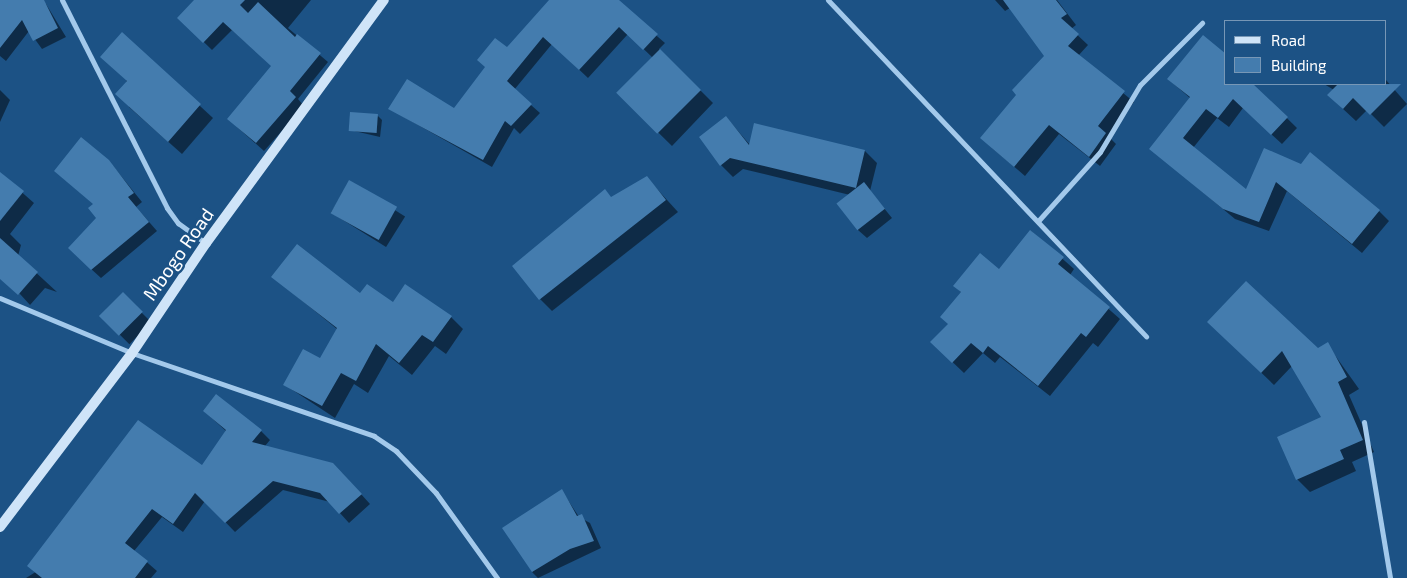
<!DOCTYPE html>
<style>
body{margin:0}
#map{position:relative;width:1407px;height:578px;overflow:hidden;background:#1c5285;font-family:"Exo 2",sans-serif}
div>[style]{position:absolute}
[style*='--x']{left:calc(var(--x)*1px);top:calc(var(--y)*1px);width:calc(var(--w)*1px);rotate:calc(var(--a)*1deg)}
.shadow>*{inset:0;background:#0007;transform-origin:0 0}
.building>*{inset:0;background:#447cae;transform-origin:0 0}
.street>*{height:5px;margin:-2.5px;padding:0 2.5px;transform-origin:2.5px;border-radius:2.5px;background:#a3c9eb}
.secondary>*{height:10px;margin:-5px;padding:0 5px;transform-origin:5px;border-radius:5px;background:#cfe4f8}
span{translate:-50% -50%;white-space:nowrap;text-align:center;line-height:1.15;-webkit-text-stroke:5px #1c5285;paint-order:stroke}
.street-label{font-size:19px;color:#fff}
.legend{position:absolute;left:1224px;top:20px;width:162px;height:65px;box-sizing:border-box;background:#1c5285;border:1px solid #7797b6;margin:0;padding:6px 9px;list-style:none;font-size:15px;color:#fff}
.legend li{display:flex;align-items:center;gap:10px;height:25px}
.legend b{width:25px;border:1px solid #7797b6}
</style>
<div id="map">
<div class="shadow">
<div style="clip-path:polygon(196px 0,311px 0,288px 28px,328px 62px,298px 99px,304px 106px,264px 151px,237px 127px,272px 66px,232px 30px,212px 50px,179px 18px)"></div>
<div style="clip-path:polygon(551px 0,615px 0,665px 43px,659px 49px,713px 103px,672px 146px,618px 93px,653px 58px,628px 34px,588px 78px,552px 44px,514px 90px,540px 113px,520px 134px,514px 128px,492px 167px,390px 109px,454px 110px)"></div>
<div style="clip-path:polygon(995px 0,1057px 0,1076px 25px,1071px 29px,1088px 45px,1078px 56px,1134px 102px,1108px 136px,1116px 144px,1100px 166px,1059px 134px,1025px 176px,992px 148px,1018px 95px,1045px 56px,1010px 8px,1005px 11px)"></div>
<div style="clip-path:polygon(46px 4px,66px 37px,42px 49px,29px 31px,6px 61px,0 56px,0 26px)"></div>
<div style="clip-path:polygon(122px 34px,213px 118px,182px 154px,129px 107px)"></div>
<div style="clip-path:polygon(1168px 79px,1252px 84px,1297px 128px,1282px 144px,1243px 108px,1229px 127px,1217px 118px,1193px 148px,1247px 191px,1265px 150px,1379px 211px,1389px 221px,1362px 253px,1287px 191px,1269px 231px,1235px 219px,1151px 149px,1190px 98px)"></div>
<div style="clip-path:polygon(1386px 80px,1407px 104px,1384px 127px,1367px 110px,1356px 121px,1342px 108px,1334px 90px,1324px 84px)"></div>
<div style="clip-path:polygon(0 90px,10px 100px,0 122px)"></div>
<div style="clip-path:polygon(378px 116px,382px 120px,380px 137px,350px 130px)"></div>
<div style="clip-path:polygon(726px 117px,750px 145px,865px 151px,877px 163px,870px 191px,892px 218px,867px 238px,858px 230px,850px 195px,743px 169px,733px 177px,721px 165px)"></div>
<div style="clip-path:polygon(109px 161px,142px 202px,136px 207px,157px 231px,101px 278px,78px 257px,98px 218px,94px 204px,55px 171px)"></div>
<div style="clip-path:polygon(0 173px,34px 203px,10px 234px,21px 245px,18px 256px,57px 292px,45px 288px,30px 305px,0 272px)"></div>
<div style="clip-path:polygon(647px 178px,678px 212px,552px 311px,540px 299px,611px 198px)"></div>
<div style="left:350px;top:182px;width:65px;height:36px;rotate:32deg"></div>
<div style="clip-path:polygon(1031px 231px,1074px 269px,1070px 275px,1120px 319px,1098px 347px,1093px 343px,1050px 396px,1000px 357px,995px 363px,983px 353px,964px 373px,943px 353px,962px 293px,955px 286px,999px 270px)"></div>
<div style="clip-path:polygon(273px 277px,451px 317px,463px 329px,446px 354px,435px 346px,412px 375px,389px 356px,368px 393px,354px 384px,335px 418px,285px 385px,320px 360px,337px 329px)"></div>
<div style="left:123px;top:294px;width:40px;height:31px;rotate:45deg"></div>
<div style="clip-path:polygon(1221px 334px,1318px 350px,1327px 344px,1359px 389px,1349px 395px,1374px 452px,1352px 462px,1356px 471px,1310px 492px,1297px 479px,1323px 418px,1292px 366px,1274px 385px)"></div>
<div style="clip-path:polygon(204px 411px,261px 431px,270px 440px,265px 446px,342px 473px,370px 504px,349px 523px,330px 502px,283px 490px,235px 532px,205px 501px,183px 532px,162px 517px,134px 551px,157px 571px,151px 578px,26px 578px,203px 467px,226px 431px)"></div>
<div style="clip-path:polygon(562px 491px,579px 517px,590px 523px,601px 548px,538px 578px,532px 572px)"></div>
</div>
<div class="building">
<div style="clip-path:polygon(0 0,44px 0,58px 28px,33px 41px,22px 20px,0 48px)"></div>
<div style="clip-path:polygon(194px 0,245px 0,240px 5px,248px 13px,258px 2px,295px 37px,297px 34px,321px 53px,290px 91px,296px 97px,256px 143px,227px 119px,271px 66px,223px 22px,203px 43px,177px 18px)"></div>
<div style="clip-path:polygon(549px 0,619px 0,658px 34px,643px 50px,619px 27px,579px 70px,543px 37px,507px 81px,532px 104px,511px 126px,505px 121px,483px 160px,388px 109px,407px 79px,454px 108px,485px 67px,477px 60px,495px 38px,507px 47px)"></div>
<div style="clip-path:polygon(1003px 0,1056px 0,1067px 14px,1061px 18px,1079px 34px,1068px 46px,1125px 91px,1098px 126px,1106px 133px,1089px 157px,1049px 125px,1014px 167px,980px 138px,1016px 95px,1012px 90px,1044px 56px)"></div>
<div style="clip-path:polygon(122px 32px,201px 104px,168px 142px,115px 94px,127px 81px,100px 57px)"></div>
<div style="clip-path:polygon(1203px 35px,1226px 54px,1226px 84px,1253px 84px,1288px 117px,1271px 135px,1233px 99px,1218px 118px,1206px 109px,1183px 138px,1246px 189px,1264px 148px,1301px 164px,1310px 152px,1380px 210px,1352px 244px,1276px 182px,1259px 222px,1223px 209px,1149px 149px,1190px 97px,1167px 79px)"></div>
<div style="left:660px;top:49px;width:58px;height:62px;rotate:45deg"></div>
<div style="clip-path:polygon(1338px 84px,1401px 84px,1370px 115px,1353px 98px,1343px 109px,1327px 95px)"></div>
<div style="left:350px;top:112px;width:28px;height:19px;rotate:4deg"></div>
<div style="clip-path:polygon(726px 116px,749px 145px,754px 123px,865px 150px,856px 188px,730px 158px,720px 166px,699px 137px)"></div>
<div style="clip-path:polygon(81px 137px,109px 160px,134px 193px,128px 197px,149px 222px,91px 270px,68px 248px,96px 218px,88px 208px,93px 204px,54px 171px)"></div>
<div style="clip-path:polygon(0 172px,24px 191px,0 221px)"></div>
<div style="clip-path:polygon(647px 176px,666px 200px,539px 300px,512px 266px,605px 189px,611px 197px)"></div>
<div style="left:349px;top:180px;width:55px;height:38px;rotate:29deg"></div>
<div style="left:864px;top:182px;width:34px;height:35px;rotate:52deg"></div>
<div style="clip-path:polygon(1030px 230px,1064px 257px,1058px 264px,1110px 307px,1086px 337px,1081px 333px,1038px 386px,988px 346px,983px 353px,971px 343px,952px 363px,930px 342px,948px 324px,940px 317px,961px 292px,953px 286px,980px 253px,999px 269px)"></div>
<div style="clip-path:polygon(0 238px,38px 272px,18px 295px,0 279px)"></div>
<div style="clip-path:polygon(297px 244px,360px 293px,367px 284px,393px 302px,405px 284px,452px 316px,433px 342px,422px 335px,399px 363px,376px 344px,356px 381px,341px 373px,322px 406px,283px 385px,303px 349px,320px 358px,337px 328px,271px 277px)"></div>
<div style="clip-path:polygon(1246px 281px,1318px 348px,1328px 342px,1347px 377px,1338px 382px,1363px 440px,1340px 450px,1344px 459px,1296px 480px,1277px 437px,1321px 417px,1282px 351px,1261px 373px,1207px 322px)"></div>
<div style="left:123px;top:292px;width:28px;height:34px;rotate:45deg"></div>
<div style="clip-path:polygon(216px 394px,262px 430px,252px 442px,333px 463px,362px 494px,339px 514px,320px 493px,273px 481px,225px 523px,195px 493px,173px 524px,152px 509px,125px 543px,148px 561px,135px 578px,42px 578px,27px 566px,138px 420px,202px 465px,226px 430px,203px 411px)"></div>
<div style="clip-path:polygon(562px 489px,577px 516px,582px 514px,594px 541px,570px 549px,532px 572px,502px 528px)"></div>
</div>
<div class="street">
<div style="--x:62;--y:0;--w:233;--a:63.2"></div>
<div style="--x:167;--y:208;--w:19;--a:54"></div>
<div style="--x:178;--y:223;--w:34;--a:36"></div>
<div style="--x:828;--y:0;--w:463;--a:46.6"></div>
<div style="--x:1039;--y:220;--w:91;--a:-48.1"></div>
<div style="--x:1100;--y:152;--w:78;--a:-59.2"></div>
<div style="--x:1140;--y:85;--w:88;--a:-45"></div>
<div style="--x:0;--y:298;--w:143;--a:22.6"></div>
<div style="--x:132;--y:353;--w:256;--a:18.9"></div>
<div style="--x:374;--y:436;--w:27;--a:34"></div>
<div style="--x:396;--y:451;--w:58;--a:46.4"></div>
<div style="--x:436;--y:493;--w:105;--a:54.3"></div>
<div style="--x:1364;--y:422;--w:158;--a:80.5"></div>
</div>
<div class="secondary">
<div style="--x:0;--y:527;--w:218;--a:-52.8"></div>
<div style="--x:132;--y:353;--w:133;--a:-56.1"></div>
<div style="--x:206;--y:243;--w:301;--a:-53.8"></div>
</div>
<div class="street-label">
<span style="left:178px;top:254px;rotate:-55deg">Mbogo Road</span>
</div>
<ul class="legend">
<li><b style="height:6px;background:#cfe4f8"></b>Road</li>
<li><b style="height:14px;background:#447cae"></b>Building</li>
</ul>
</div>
